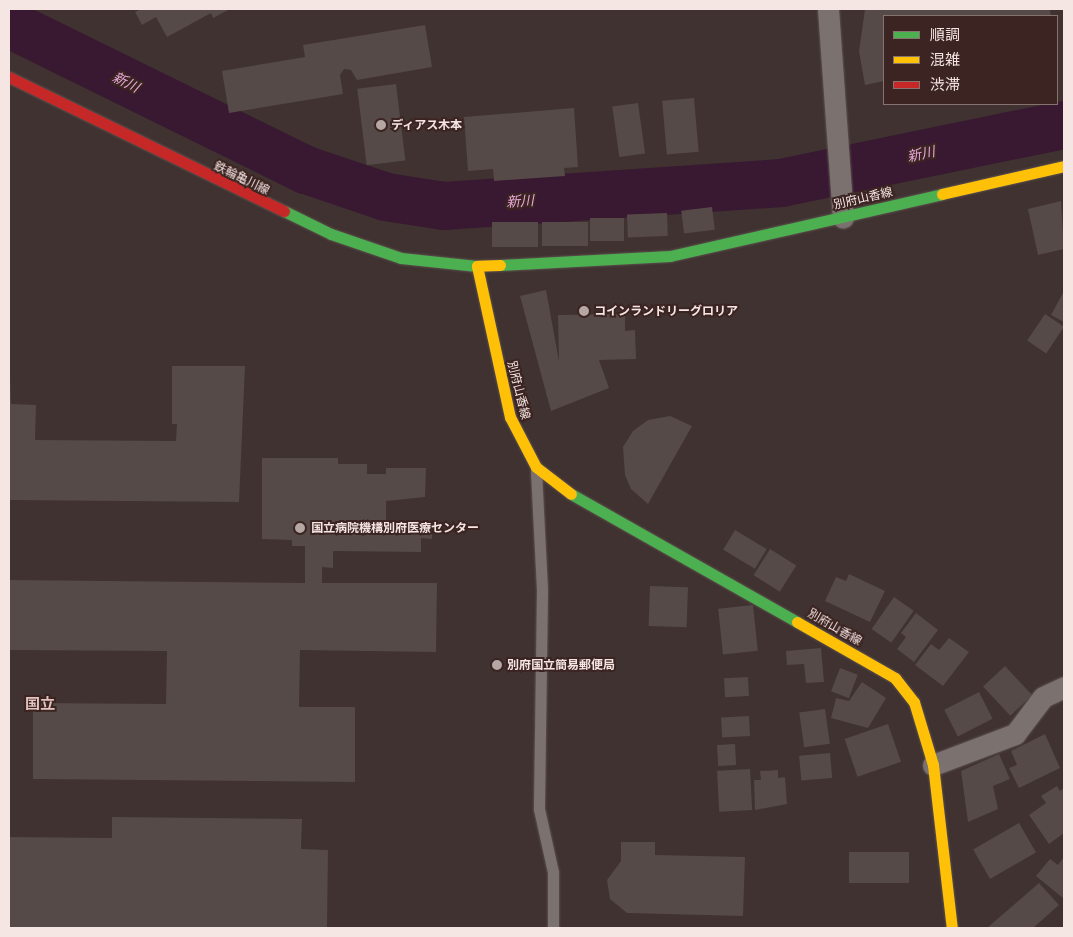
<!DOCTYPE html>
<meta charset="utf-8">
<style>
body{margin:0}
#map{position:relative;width:1073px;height:937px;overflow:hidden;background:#3f3230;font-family:"Titillium Web","Noto Sans JP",sans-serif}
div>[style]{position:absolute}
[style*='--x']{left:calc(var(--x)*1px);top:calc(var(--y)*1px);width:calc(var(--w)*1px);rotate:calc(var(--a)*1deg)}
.river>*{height:48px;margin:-24px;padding:0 24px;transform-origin:24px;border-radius:24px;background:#391832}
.building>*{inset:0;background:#554a47;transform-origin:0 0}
.roads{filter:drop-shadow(0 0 1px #5c504e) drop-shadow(0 0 1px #5c504e)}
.lane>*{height:11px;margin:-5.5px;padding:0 5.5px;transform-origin:5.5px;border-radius:5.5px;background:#7b716f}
.street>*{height:21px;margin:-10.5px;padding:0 10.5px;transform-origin:10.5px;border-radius:10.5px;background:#7b716f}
.fast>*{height:11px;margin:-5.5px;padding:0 5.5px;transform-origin:5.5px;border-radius:5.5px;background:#4caf50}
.slow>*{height:11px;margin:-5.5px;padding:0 5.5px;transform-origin:5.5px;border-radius:5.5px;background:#ffc107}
.jam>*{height:11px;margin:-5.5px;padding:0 5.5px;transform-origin:5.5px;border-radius:5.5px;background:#c62828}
.dots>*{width:14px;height:14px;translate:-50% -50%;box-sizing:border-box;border:2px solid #3b2421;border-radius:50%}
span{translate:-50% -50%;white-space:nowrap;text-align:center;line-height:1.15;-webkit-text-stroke:4px #3b2421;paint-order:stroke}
.poi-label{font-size:12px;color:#f6e6e3;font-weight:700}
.left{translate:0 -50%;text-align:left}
.street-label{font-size:12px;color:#f6e6e3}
.water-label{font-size:14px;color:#e8a7da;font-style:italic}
.quarter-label{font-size:15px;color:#e3c4bf;font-weight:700}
.frame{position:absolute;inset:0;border:10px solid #f6e6e3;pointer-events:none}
.legend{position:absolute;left:883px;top:15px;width:175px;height:90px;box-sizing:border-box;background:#3b2421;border:1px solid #86726f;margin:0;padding:6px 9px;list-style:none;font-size:15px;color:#f6e6e3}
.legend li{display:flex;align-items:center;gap:10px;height:25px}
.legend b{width:25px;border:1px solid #86726f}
</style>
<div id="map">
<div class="river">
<div style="--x:9;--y:24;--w:331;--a:26.2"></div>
<div style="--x:306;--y:170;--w:84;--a:18.6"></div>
<div style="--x:386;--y:197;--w:59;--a:8.8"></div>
<div style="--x:444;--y:206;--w:338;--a:-3.9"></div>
<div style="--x:781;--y:183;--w:289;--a:-11.6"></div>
</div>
<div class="building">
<div style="clip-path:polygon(141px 9px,230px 9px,213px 18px,211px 13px,167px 37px,156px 17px,142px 25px,135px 12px)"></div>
<div style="clip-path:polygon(865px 9px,1050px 9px,1051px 16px,884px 16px,884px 81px,865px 85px,859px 51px)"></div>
<div style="clip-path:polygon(425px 25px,432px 67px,357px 80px,351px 70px,344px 69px,340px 75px,343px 94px,229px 113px,222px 71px,305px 57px,303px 45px)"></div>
<div style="left:396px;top:84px;width:77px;height:39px;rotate:83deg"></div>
<div style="left:694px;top:98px;width:54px;height:32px;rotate:85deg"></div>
<div style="left:638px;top:103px;width:51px;height:26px;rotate:82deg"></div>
<div style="clip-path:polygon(574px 108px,578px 167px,564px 168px,565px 176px,494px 181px,493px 169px,468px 171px,464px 117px)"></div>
<div style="clip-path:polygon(1061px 201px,1064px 249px,1038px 255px,1028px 209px)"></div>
<div style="left:712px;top:207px;width:23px;height:31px;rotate:83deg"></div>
<div style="left:667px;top:213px;width:23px;height:40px;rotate:88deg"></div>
<div style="left:590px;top:218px;width:34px;height:23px"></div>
<div style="left:538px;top:222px;width:25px;height:46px;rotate:90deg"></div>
<div style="left:588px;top:222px;width:24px;height:46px;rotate:90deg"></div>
<div style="clip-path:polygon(546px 290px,559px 361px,558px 315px,625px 314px,625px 331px,635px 330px,636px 359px,599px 360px,609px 388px,551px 411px,520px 296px)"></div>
<div style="clip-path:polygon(1064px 291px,1064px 322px,1051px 315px)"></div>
<div style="left:1045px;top:314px;width:23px;height:32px;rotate:34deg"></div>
<div style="clip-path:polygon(9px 344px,11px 404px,36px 405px,35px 440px,176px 441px,177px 424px,172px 424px,172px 366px,245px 366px,239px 502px,9px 500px)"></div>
<div style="clip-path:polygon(670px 416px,692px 426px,648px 504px,631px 489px,625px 475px,623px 447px,633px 431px,648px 420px)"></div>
<div style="clip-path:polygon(262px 458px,338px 458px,338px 464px,367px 464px,367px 474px,386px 474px,386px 468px,426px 468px,425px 497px,386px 501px,386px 522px,432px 522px,432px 539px,421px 538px,421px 552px,333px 551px,333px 568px,322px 567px,322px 583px,437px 583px,436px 652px,300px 650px,299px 707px,355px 707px,355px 782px,33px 779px,33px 703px,166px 704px,167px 651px,9px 650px,9px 580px,305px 583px,305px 546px,292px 546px,292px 540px,262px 539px)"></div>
<div style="left:735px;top:530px;width:37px;height:23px;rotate:31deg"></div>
<div style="left:770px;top:549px;width:31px;height:31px;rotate:32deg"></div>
<div style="clip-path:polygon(849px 574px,885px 591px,870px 622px,825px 601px,836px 577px,846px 581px)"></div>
<div style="left:650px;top:586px;width:38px;height:40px;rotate:2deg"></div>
<div style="left:894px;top:597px;width:24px;height:39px;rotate:35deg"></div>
<div style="left:753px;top:605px;width:46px;height:35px;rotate:84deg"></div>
<div style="clip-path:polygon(916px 613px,938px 630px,914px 662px,897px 649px,906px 637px,901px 633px)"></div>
<div style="clip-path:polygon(949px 638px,969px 652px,943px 686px,915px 665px,931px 644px,939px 650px)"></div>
<div style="clip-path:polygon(821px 648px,824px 682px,806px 683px,804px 664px,787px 665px,786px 651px)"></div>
<div style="left:1005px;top:666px;width:40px;height:30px;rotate:47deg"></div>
<div style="left:840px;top:668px;width:19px;height:25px;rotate:21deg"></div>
<div style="left:748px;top:677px;width:19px;height:24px;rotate:87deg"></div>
<div style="clip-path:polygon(862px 682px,886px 698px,868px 728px,831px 718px,836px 698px,849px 701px)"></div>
<div style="left:979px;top:692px;width:30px;height:39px;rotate:63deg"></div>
<div style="left:825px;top:709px;width:35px;height:26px;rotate:82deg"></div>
<div style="left:749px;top:716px;width:20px;height:28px;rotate:87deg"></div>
<div style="left:888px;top:724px;width:40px;height:46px;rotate:71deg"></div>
<div style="clip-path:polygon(1045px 734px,1060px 768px,1019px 788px,1009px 768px,1017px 765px,1011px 751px)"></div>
<div style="left:735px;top:744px;width:21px;height:18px;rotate:87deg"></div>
<div style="left:830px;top:753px;width:25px;height:31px;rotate:85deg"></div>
<div style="clip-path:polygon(999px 754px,1010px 779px,993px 786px,998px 809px,968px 822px,961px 771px)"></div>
<div style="left:750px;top:769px;width:41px;height:33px;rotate:87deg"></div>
<div style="clip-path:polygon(778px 770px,778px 778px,785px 777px,787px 804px,755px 810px,754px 780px,761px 780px,760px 771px)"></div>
<div style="clip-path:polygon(1057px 786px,1060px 791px,1064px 788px,1064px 833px,1049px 844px,1029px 815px,1046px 803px,1041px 796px)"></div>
<div style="clip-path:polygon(112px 817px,302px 819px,301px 849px,328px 850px,327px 928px,9px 928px,9px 837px,112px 838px)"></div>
<div style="left:1019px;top:823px;width:34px;height:53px;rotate:60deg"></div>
<div style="clip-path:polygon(621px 842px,655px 842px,655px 855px,745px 857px,743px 916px,627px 913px,610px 899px,607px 880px,621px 861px)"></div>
<div style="left:849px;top:852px;width:60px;height:31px"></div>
<div style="clip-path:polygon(1064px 857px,1064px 899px,1036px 876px,1050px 859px,1058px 865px)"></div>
<div style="clip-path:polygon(1039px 883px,1059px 905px,1033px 928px,987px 928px)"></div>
</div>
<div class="roads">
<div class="lane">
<div style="--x:536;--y:471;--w:119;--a:87.1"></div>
<div style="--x:542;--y:590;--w:219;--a:90.8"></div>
<div style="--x:539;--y:809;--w:65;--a:77.5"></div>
<div style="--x:553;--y:872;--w:56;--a:90"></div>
</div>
<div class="street">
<div style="--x:828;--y:9;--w:209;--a:85.9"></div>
<div style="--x:933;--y:765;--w:88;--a:-20.7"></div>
<div style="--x:1015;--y:734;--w:46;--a:-52.9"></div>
<div style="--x:1043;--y:697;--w:23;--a:-25"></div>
</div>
<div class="fast">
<div style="--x:284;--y:211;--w:52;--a:26.1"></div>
<div style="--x:331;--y:234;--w:74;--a:18.9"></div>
<div style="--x:401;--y:258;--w:76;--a:6"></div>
<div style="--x:500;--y:265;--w:170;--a:-3"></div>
<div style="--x:670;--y:256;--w:279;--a:-12.8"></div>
<div style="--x:571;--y:494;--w:260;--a:29.5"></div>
</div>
<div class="slow">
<div style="--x:942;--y:194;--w:125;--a:-12.9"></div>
<div style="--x:500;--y:265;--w:23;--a:178"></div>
<div style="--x:477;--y:266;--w:155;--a:77.7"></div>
<div style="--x:510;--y:417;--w:56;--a:62.5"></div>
<div style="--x:536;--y:467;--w:44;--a:37.6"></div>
<div style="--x:797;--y:622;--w:113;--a:29.7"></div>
<div style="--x:895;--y:678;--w:31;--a:52"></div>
<div style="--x:914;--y:702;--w:66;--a:73.2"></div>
<div style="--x:933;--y:765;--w:164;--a:83.4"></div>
</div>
<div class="jam">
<div style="--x:9;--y:77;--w:306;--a:26"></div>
</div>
</div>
<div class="dots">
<div style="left:381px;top:125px;background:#b6a7a4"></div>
<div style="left:584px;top:311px;background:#b6a7a4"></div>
<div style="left:300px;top:528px;background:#b6a7a4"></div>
<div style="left:497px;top:665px;background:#b6a7a4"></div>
</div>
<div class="poi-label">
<span class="left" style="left:391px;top:125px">ディアス木本</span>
<span class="left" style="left:594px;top:311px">コインランドリーグロリア</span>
<span class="left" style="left:311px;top:528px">国立病院機構別府医療センター</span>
<span class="left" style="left:507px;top:665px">別府国立簡易郵便局</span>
</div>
<div class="street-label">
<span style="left:242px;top:178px;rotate:26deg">鉄輪亀川線</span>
<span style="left:863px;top:198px;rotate:-13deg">別府山香線</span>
<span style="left:519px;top:390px;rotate:76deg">別府山香線</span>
<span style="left:835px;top:627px;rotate:30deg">別府山香線</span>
</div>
<div class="water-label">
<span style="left:126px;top:82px;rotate:26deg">新川</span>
<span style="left:921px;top:154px;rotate:-12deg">新川</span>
<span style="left:520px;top:201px;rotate:-4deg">新川</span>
</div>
<div class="quarter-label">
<span style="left:40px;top:704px">国立</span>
</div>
<div class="frame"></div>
<ul class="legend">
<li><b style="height:6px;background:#4caf50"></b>順調</li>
<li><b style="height:6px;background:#ffc107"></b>混雑</li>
<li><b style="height:6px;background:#c62828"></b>渋滞</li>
</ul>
</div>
